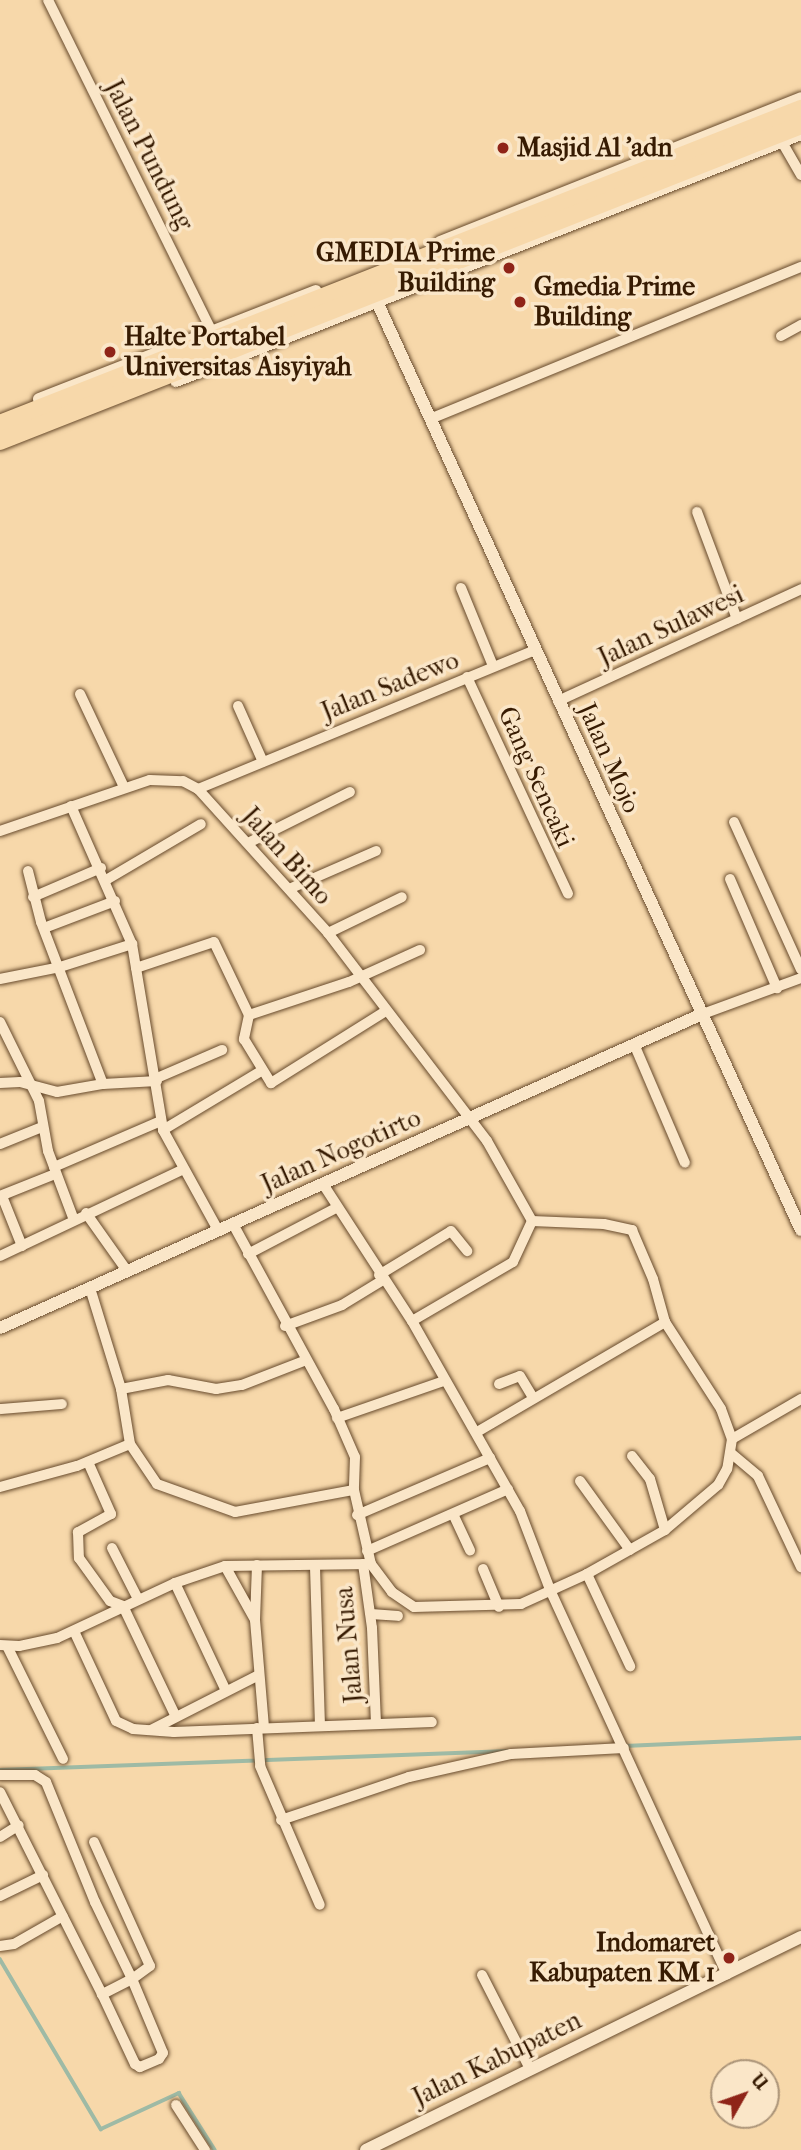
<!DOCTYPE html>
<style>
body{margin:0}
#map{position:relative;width:801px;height:2150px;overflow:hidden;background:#f7d8aa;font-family:"IM FELL French Canon",serif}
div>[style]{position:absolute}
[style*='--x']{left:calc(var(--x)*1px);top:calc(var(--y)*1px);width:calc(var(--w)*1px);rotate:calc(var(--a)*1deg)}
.stream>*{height:3.5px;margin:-1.75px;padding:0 1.75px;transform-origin:1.75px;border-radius:1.75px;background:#9ebaa5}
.roads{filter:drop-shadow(0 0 2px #674a2c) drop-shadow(0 0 2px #674a2c)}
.street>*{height:10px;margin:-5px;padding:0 5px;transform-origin:5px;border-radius:5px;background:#fae6c8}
.secondary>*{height:12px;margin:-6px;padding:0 6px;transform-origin:6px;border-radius:6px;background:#fae6c8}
.highway>*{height:18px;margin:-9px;padding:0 9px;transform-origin:9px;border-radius:9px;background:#f7d8aa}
.dots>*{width:19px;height:19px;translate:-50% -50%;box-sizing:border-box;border:4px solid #fae6c8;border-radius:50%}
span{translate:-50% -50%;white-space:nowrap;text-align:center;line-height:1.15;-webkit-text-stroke:7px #fae6c8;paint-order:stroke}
.poi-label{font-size:26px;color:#371b02;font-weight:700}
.left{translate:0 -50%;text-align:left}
.right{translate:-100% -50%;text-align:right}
.street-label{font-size:26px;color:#371b02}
.north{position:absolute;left:710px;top:2059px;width:70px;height:70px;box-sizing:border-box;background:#fae6c8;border:2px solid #ac9579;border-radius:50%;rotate:50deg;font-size:19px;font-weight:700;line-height:28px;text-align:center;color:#371b02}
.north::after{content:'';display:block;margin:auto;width:24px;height:32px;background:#8f2418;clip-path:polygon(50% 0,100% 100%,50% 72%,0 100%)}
</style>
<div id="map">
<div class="stream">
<div style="--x:625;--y:1746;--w:176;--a:-2.6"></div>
<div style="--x:0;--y:1770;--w:509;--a:-2.14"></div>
<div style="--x:0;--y:1959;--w:198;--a:59.3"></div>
<div style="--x:101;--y:2129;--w:86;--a:-24.8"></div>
<div style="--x:179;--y:2093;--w:67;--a:57.7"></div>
</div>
<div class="roads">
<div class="street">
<div style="--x:48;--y:0;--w:368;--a:63.7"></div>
<div style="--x:782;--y:142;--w:38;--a:60"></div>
<div style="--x:781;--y:336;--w:23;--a:-29"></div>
<div style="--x:430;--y:419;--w:401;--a:-22.3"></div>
<div style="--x:697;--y:512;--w:114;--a:69.5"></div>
<div style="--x:461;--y:588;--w:84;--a:67.7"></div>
<div style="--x:467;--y:677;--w:239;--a:65"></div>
<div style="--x:80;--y:694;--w:103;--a:64.7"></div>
<div style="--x:558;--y:701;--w:268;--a:-24.7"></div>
<div style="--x:238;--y:706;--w:61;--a:65.9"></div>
<div style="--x:198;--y:789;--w:365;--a:-22.4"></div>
<div style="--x:71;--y:806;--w:151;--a:66.2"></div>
<div style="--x:132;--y:944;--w:189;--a:80.5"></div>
<div style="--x:163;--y:1130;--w:114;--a:61.2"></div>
<div style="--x:734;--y:822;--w:162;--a:65.6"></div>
<div style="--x:0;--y:831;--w:158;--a:-18.8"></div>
<div style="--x:150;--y:780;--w:33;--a:2"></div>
<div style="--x:183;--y:781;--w:17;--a:28"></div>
<div style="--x:198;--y:789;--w:194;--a:47.9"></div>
<div style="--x:328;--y:933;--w:262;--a:52.6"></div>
<div style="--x:487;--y:1141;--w:92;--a:60.6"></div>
<div style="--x:532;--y:1221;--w:72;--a:2.4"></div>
<div style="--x:604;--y:1224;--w:29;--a:12"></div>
<div style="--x:632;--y:1230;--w:53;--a:66.8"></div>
<div style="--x:653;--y:1279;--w:45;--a:74.4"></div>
<div style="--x:665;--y:1322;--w:103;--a:57.2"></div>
<div style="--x:721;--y:1409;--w:32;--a:70"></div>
<div style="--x:732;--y:1439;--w:30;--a:99"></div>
<div style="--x:727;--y:1469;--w:18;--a:119"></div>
<div style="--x:718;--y:1485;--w:70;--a:139.7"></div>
<div style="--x:665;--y:1530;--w:90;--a:150.6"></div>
<div style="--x:587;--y:1574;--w:72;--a:155.6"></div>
<div style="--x:521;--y:1604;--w:107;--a:178.4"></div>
<div style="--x:414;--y:1607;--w:27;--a:-146"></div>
<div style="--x:392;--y:1592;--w:35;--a:-127"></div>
<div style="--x:371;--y:1564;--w:146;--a:179.2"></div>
<div style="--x:225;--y:1566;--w:53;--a:161.2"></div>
<div style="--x:175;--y:1583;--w:130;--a:155"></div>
<div style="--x:57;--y:1638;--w:39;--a:168"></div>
<div style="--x:19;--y:1646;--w:19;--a:-177"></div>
<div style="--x:248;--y:843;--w:114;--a:-26.6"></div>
<div style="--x:28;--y:871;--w:53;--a:75.7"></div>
<div style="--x:41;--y:922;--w:173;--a:69.1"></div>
<div style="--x:730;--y:879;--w:119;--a:66.7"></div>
<div style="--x:106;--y:880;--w:110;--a:-30.5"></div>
<div style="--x:289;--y:889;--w:95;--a:-23.6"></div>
<div style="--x:33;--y:897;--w:74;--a:-23.1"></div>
<div style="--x:44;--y:928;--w:76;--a:-20.8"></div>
<div style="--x:328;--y:933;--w:82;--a:-25.9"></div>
<div style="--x:136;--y:968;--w:82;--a:-18.4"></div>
<div style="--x:214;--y:942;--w:81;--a:64.4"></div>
<div style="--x:0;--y:979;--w:61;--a:-11.3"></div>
<div style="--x:60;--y:967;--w:76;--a:-17.7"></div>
<div style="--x:249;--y:1015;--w:25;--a:102"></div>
<div style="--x:244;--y:1039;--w:52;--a:58.5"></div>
<div style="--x:271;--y:1083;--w:136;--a:-32.1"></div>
<div style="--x:249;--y:1015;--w:105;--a:-18.3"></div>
<div style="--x:349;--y:982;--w:78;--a:-24.3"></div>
<div style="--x:700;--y:1015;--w:108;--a:-20.1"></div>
<div style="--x:0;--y:1022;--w:88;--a:63.7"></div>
<div style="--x:39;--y:1101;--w:51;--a:79.8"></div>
<div style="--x:48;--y:1151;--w:74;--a:69.4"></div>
<div style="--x:634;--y:1044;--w:129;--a:66.8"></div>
<div style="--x:157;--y:1078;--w:71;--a:-23.3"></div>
<div style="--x:0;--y:1083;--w:20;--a:-3"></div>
<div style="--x:20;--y:1082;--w:38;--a:15"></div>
<div style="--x:57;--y:1092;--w:47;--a:-9.9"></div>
<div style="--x:103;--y:1084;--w:54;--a:-3.2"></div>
<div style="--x:163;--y:1130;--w:114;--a:-31"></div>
<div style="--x:0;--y:1144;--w:45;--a:-22"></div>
<div style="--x:54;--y:1167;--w:116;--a:-23.3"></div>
<div style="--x:323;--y:1184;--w:163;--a:57"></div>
<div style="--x:412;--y:1321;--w:219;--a:60.4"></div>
<div style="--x:520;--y:1511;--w:87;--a:69.1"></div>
<div style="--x:551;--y:1592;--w:421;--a:65.3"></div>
<div style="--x:0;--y:1196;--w:59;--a:-21.8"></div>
<div style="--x:2;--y:1196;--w:54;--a:68.2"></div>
<div style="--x:86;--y:1213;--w:71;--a:54.7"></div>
<div style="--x:233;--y:1224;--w:211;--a:61.4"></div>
<div style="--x:334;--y:1409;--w:52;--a:66.4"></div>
<div style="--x:355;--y:1457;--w:33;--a:92"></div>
<div style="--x:248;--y:1254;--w:99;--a:-27.6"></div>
<div style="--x:0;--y:1256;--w:201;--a:-25.3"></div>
<div style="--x:379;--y:1275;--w:84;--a:-31.4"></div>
<div style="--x:451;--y:1231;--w:26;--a:51"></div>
<div style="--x:90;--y:1288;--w:106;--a:72.9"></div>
<div style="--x:121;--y:1389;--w:56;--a:80.7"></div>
<div style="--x:412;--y:1321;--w:117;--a:-30.3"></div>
<div style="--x:513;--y:1262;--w:45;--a:-65.1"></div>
<div style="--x:285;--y:1326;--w:61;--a:-20.2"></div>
<div style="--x:342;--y:1305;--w:48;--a:-31.4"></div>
<div style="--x:499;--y:1384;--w:22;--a:-21"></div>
<div style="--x:520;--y:1376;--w:26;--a:59"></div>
<div style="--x:121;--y:1389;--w:48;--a:-10.8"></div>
<div style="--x:168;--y:1380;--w:49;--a:10.6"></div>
<div style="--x:216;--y:1389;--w:26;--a:-9"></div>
<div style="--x:242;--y:1385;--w:66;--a:-21.2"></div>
<div style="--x:0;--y:1409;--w:62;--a:-4.6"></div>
<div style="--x:337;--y:1418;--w:113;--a:-19.1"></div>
<div style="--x:477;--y:1432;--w:218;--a:-30.3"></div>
<div style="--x:732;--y:1439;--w:80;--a:-30.1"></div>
<div style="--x:732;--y:1454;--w:34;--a:40"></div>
<div style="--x:758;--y:1476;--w:101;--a:64.7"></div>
<div style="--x:632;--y:1456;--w:29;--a:52"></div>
<div style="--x:650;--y:1479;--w:53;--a:73.6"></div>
<div style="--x:88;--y:1462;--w:57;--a:66.1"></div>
<div style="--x:111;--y:1514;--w:38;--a:151"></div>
<div style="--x:78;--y:1532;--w:26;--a:88"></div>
<div style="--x:79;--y:1558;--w:53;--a:54.2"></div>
<div style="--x:110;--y:1601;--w:14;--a:21"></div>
<div style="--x:123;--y:1606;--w:121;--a:64.5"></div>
<div style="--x:580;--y:1481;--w:85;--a:54.1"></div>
<div style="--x:0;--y:1487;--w:80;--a:-15.3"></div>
<div style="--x:77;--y:1466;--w:57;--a:-22.5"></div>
<div style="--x:130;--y:1444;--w:48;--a:56"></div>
<div style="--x:157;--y:1484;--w:83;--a:19.7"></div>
<div style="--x:235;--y:1512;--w:121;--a:-10.5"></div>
<div style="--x:354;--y:1490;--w:76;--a:77.1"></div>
<div style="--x:357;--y:1515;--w:145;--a:-23.2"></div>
<div style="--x:454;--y:1516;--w:38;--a:65"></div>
<div style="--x:112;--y:1548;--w:57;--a:63"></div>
<div style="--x:367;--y:1551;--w:154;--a:-23.7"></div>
<div style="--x:363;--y:1564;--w:65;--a:82"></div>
<div style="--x:372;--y:1628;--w:94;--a:87.6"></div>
<div style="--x:257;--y:1565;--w:55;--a:92.1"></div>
<div style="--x:255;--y:1620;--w:108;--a:85.2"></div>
<div style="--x:225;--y:1566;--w:60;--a:60.9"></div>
<div style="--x:315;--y:1567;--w:158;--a:88.2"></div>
<div style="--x:483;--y:1569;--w:41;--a:67.2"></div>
<div style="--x:587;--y:1574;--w:102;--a:64.9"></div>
<div style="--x:175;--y:1583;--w:119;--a:64.7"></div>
<div style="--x:371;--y:1614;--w:27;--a:4"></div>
<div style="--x:74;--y:1631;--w:99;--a:65"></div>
<div style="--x:116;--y:1721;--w:19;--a:25"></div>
<div style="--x:133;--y:1729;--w:41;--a:4.2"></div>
<div style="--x:174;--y:1732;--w:258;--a:-2.2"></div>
<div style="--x:7;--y:1646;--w:126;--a:63.6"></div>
<div style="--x:257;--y:1728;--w:38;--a:85"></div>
<div style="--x:260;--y:1766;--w:151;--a:66.7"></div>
<div style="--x:151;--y:1730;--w:121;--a:-27"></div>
<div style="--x:0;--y:1775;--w:35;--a:0"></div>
<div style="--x:35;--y:1775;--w:13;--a:32"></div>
<div style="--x:46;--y:1782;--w:130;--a:67.8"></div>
<div style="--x:95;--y:1902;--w:85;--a:64.3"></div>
<div style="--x:132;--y:1979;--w:34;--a:153"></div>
<div style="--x:102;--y:1994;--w:226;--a:-116.8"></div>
<div style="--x:281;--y:1820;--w:135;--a:-18.6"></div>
<div style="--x:409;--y:1777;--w:105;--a:-12.7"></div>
<div style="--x:511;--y:1754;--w:113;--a:-3"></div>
<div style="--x:0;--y:1837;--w:22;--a:-32"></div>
<div style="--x:94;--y:1842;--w:136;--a:65.7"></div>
<div style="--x:150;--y:1966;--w:22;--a:144"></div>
<div style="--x:132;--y:1979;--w:80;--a:67.3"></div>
<div style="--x:163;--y:2053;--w:7;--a:124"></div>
<div style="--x:159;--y:2059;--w:21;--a:157"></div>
<div style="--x:140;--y:2067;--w:6;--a:-149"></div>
<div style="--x:135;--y:2064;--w:77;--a:-115.2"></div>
<div style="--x:0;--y:1896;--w:48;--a:-26"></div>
<div style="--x:0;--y:1946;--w:14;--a:-8"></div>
<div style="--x:14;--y:1944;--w:56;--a:-29.7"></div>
<div style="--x:482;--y:1975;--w:103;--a:62.9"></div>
<div style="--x:176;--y:2105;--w:54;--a:57.2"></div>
</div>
<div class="secondary">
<div style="--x:440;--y:242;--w:389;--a:-21.7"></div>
<div style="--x:378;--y:304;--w:1018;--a:65.45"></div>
<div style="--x:176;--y:381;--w:672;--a:-21.56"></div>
<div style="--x:39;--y:399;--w:297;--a:-21.3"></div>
<div style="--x:0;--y:1328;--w:767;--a:-24.09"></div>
<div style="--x:366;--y:2150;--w:484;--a:-26.1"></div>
</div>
<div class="highway">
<div style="--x:0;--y:424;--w:861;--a:-21.47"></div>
<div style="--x:0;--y:441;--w:861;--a:-21.53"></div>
</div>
</div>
<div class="dots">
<div style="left:503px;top:148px;background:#8f2418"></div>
<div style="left:509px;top:268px;background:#8f2418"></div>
<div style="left:520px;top:302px;background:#8f2418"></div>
<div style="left:110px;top:352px;background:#8f2418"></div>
<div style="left:729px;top:1958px;background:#8f2418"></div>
</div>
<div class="poi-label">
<span class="left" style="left:517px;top:148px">Masjid Al 'adn</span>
<span class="right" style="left:495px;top:268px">GMEDIA Prime<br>Building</span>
<span class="left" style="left:534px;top:302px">Gmedia Prime<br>Building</span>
<span class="left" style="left:124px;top:352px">Halte Portabel<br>Universitas Aisyiyah</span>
<span class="right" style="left:715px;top:1958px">Indomaret<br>Kabupaten KM 1</span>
</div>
<div class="street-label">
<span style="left:149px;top:155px;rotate:63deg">Jalan Pundung</span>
<span style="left:671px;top:626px;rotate:-25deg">Jalan Sulawesi</span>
<span style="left:390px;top:686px;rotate:-22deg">Jalan Sadewo</span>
<span style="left:609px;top:758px;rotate:66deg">Jalan Mojo</span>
<span style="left:536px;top:777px;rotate:66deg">Gang Sencaki</span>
<span style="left:287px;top:856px;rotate:48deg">Jalan Bimo</span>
<span style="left:341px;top:1151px;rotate:-24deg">Jalan Nogotirto</span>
<span style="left:349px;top:1645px;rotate:-95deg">Jalan Nusa</span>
<span style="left:497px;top:2059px;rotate:-26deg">Jalan Kabupaten</span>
</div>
<div class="north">U</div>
</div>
